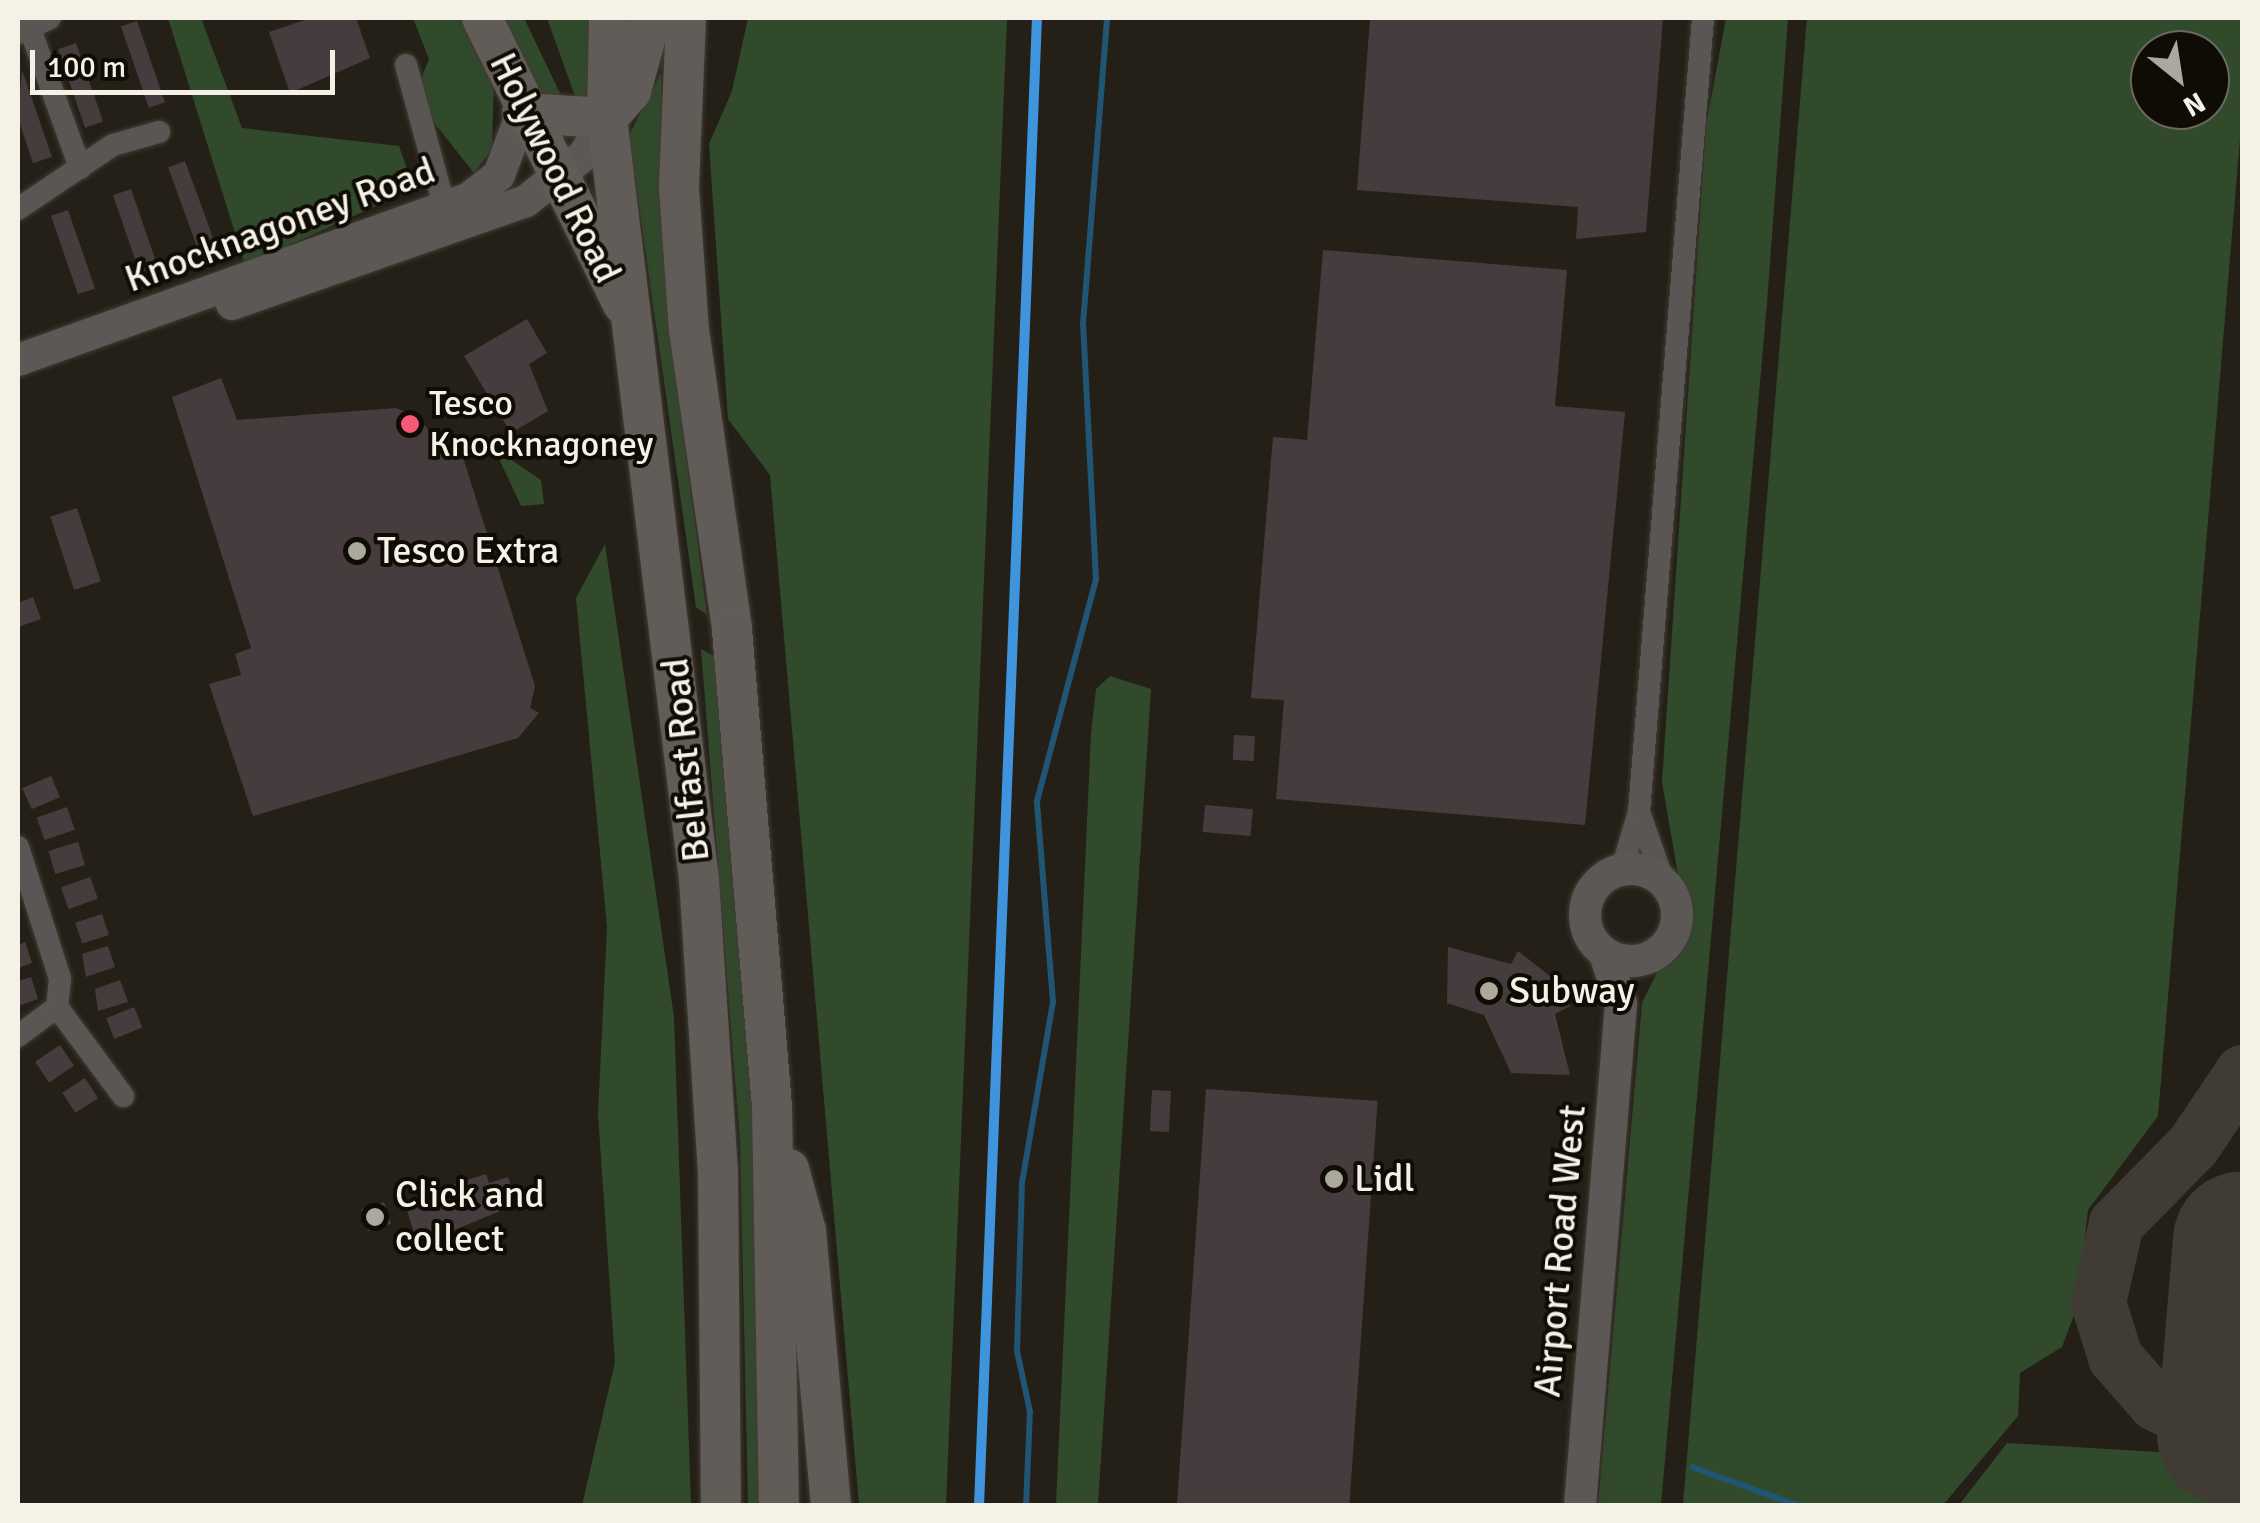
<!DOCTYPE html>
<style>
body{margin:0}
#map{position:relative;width:2260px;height:1523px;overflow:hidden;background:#242017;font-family:Signika,sans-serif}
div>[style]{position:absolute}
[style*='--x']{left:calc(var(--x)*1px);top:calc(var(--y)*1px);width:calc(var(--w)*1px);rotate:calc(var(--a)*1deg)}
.green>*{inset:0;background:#314a2b}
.stream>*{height:6px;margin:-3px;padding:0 3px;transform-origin:3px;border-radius:3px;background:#205574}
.taxiway>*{height:55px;margin:-27.5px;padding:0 27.5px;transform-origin:27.5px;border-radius:27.5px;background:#403c35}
.runway>*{height:138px;margin:-69px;padding:0 69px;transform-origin:69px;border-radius:69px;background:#403c35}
.building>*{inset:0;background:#463c3d;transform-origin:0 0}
.roads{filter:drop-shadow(0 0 2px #413c35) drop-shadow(0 0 2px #413c35)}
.street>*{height:22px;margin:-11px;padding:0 11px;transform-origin:11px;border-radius:11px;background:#5a5653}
.secondary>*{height:32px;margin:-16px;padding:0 16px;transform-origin:16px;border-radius:16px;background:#5c5855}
.secondary>.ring{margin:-16px;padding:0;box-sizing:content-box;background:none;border:32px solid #5c5855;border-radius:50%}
.highway>*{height:40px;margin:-20px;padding:0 20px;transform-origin:20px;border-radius:20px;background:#615c58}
.rail-1>*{height:10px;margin:-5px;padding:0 5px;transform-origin:5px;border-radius:5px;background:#4094de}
.dots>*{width:28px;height:28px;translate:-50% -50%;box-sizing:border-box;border:5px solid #0f0c05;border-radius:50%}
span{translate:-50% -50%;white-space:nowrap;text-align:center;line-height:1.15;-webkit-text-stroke:8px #0f0c05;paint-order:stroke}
.bus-label{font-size:36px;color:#f6f1e6}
.left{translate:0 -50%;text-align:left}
.street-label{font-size:38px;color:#f6f1e6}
.poi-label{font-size:38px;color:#f6f1e6}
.frame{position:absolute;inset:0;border:20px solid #f6f1e6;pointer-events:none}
.north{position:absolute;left:2130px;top:30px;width:100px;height:100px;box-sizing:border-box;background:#0f0c05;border:2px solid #6b685f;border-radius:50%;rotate:150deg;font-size:28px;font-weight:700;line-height:40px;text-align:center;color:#f6f1e6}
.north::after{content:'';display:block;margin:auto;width:35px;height:45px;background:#aca89e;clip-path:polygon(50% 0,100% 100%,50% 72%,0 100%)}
.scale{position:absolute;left:30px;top:50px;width:305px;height:45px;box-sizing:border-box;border:5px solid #f6f1e6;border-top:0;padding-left:12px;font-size:30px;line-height:35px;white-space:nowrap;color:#f6f1e6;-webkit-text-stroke:8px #0f0c05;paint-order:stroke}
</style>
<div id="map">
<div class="green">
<div style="clip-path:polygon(168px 18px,201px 18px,242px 128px,399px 146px,414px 189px,245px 265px)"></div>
<div style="clip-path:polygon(413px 18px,470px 18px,494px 77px,492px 149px,474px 173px,428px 115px,418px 87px,429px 59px)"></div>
<div style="clip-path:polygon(497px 18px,524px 18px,567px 108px,544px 105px)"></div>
<div style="clip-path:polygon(547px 18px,595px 18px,593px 101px,579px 107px)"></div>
<div style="clip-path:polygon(748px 18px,1007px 18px,946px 1505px,859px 1505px,770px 475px,728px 419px,709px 144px,732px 91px)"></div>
<div style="clip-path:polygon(1726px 18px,1788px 18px,1767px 303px,1661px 1505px,1598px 1505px,1642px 1003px,1685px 915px,1662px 782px,1706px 126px)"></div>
<div style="clip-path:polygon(evenodd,1807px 18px,2242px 18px,2242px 115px,2158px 1116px,2088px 1210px,2078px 1304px,2062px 1347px,2020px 1373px,2018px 1416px,1943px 1505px,1683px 1505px,1807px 18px,2150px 50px,2210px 50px,2210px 110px,2150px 110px,2150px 50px)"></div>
<div style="clip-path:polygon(661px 73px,670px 331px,707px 615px,696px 607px,629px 135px)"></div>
<div style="clip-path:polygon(494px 448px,541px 480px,544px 504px,521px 506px)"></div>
<div style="clip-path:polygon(605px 544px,674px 1017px,691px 1505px,582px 1505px,615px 1362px,598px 1114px,607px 927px,576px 598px)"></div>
<div style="clip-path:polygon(701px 649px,719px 659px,754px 1077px,764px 1505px,748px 1505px,740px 1142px)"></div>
<div style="clip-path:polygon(1110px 676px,1151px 689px,1098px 1505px,1056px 1505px,1091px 734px,1096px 689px)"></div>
<div style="clip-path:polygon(2007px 1443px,2242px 1457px,2242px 1505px,1959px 1505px)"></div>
</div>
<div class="stream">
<div style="--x:1692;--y:1467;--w:114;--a:20"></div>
<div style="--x:1026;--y:1506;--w:94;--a:-87.6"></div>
<div style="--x:1030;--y:1412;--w:62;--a:-102"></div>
<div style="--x:1017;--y:1351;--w:168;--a:-88.3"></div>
<div style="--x:1022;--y:1183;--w:184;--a:-80.3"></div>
<div style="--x:1053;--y:1002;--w:202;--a:-94.6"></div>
<div style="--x:1037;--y:801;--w:230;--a:-75.1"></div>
<div style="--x:1096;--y:579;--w:255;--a:-92.9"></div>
<div style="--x:1083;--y:324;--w:307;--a:-85.5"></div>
</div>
<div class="taxiway">
<div style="--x:2242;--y:1072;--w:88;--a:123.9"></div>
<div style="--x:2193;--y:1145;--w:110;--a:134.6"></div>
<div style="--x:2116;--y:1223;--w:81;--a:102.8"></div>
<div style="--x:2098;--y:1302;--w:58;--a:72.8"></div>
<div style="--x:2115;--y:1357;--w:61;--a:49"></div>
<div style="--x:2155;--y:1403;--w:37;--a:27"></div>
<div style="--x:2188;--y:1420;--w:55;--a:8.4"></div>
</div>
<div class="runway">
<div style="--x:2226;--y:1435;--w:195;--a:-85.3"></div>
</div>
<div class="building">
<div style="clip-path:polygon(311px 18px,356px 18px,370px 58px,290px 93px,269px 32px)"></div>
<div style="clip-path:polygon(1370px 18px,1663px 18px,1646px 232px,1576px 239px,1578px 207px,1357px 190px)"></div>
<div style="left:137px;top:21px;width:86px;height:17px;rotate:71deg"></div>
<div style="left:76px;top:43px;width:83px;height:19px;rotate:71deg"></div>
<div style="clip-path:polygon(22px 70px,52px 157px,33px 163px,18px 118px)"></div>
<div style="left:185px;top:161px;width:90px;height:18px;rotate:70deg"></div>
<div style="left:131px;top:189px;width:82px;height:19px;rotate:71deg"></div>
<div style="left:68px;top:210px;width:83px;height:18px;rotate:71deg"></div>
<div style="clip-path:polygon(1323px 250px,1567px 270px,1555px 406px,1625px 412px,1585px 825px,1276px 799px,1284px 700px,1251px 698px,1273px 437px,1307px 440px)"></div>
<div style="clip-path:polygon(527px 319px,547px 353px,529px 364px,548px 411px,511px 433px,464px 356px)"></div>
<div style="clip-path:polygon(221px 378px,237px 420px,396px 408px,416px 416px,450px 454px,461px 451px,535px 686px,530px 708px,539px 713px,518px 738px,253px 816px,209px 684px,241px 675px,235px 654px,251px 648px,172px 397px)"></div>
<div style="left:77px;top:508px;width:77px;height:28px;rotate:72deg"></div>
<div style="clip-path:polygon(33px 597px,41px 619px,18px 627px,18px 603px)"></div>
<div style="left:1234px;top:735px;width:21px;height:25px;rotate:3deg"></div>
<div style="left:51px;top:776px;width:23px;height:31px;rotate:67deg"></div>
<div style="left:1205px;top:805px;width:48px;height:27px;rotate:5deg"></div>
<div style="left:67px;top:807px;width:24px;height:32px;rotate:71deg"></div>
<div style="left:78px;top:842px;width:24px;height:31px;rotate:73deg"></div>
<div style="left:90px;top:877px;width:23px;height:31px;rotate:70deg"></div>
<div style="left:102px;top:914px;width:22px;height:28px;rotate:72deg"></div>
<div style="clip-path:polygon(25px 942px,32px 963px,18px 968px,18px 945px)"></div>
<div style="clip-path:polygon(108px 946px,115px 967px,86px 977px,82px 954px)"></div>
<div style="clip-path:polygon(1448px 947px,1511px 964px,1518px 951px,1554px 979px,1570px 1006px,1555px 1014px,1570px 1075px,1511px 1073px,1484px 1015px,1447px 1003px)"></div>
<div style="clip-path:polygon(31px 977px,38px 999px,18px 1006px,18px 981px)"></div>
<div style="clip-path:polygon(120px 980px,128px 1002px,98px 1011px,95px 989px)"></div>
<div style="left:134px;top:1007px;width:22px;height:30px;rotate:68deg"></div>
<div style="left:60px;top:1045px;width:25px;height:30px;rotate:56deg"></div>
<div style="left:85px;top:1078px;width:24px;height:27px;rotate:57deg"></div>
<div style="left:1206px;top:1089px;width:172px;height:418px;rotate:4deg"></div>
<div style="left:1152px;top:1090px;width:19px;height:41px;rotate:3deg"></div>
<div style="clip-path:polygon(486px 1174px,489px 1183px,508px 1177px,517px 1204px,418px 1245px,404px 1201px)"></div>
<div style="left:384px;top:1202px;width:23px;height:24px;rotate:72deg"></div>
</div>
<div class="roads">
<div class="street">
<div style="--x:29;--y:26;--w:151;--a:70.2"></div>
<div style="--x:18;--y:33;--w:35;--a:-25"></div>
<div style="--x:406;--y:65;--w:161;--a:74.8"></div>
<div style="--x:18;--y:209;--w:115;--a:-34"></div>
<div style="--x:113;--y:145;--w:48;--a:-15.8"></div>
<div style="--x:1639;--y:812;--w:72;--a:70.6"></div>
<div style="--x:18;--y:847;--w:139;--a:72.3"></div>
<div style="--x:60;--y:979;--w:28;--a:96"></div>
<div style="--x:57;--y:1007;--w:49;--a:143.4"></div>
<div style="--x:1622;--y:869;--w:59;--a:-73.4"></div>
<div style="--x:1639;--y:812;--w:797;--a:-85.39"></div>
<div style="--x:57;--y:1007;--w:111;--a:53.4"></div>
</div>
<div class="secondary">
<div style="--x:232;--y:304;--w:312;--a:-19.3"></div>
<div style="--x:526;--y:201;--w:74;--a:-38.4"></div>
<div style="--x:584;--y:155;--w:44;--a:-58.1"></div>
<div style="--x:18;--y:360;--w:478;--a:-19.7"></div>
<div style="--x:468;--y:199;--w:39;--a:-38"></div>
<div style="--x:499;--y:175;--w:66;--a:-69.6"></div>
<div class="ring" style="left:1585px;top:869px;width:60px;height:60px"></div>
<div style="--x:1580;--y:1506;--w:504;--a:-85.33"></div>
<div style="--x:1621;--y:1004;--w:52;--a:-107.7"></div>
</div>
<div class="highway">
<div style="--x:482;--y:18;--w:319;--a:63.8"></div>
<div style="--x:609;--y:18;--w:100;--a:91.1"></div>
<div style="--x:607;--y:118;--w:767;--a:83.11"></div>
<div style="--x:699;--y:879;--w:296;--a:86.3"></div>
<div style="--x:718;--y:1174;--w:332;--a:89.5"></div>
<div style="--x:686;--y:18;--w:170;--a:92.4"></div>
<div style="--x:679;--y:188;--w:142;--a:86"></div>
<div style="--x:689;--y:330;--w:303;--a:81.8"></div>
<div style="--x:732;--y:630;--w:479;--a:85.2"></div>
<div style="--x:772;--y:1107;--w:399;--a:89"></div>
<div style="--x:522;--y:113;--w:85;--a:3.4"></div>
<div style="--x:607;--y:118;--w:36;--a:-48"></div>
<div style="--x:631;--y:91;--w:76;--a:-74.7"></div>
<div style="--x:789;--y:1169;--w:64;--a:74.7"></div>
<div style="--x:806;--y:1231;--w:276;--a:84.8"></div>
</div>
</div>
<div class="rail-1">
<div style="--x:979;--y:1506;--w:1489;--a:-87.77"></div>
</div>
<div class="dots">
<div style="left:410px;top:424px;background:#f75a77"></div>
<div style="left:357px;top:551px;background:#aca89e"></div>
<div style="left:1489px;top:991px;background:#aca89e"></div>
<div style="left:1334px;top:1179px;background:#aca89e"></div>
<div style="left:375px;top:1217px;background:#aca89e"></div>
</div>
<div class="bus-label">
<span class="left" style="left:429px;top:424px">Tesco<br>Knocknagoney</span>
</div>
<div class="street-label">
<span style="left:555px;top:168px;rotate:64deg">Holywood Road</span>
<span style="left:280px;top:225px;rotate:-20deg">Knocknagoney Road</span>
<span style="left:686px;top:760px;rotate:-96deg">Belfast Road</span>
<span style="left:1560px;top:1251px;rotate:-85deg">Airport Road West</span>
</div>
<div class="poi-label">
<span class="left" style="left:377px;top:551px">Tesco Extra</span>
<span class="left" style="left:1509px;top:991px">Subway</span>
<span class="left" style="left:1354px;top:1179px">Lidl</span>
<span class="left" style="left:395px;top:1217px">Click and<br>collect</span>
</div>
<div class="frame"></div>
<div class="north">N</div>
<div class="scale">100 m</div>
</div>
